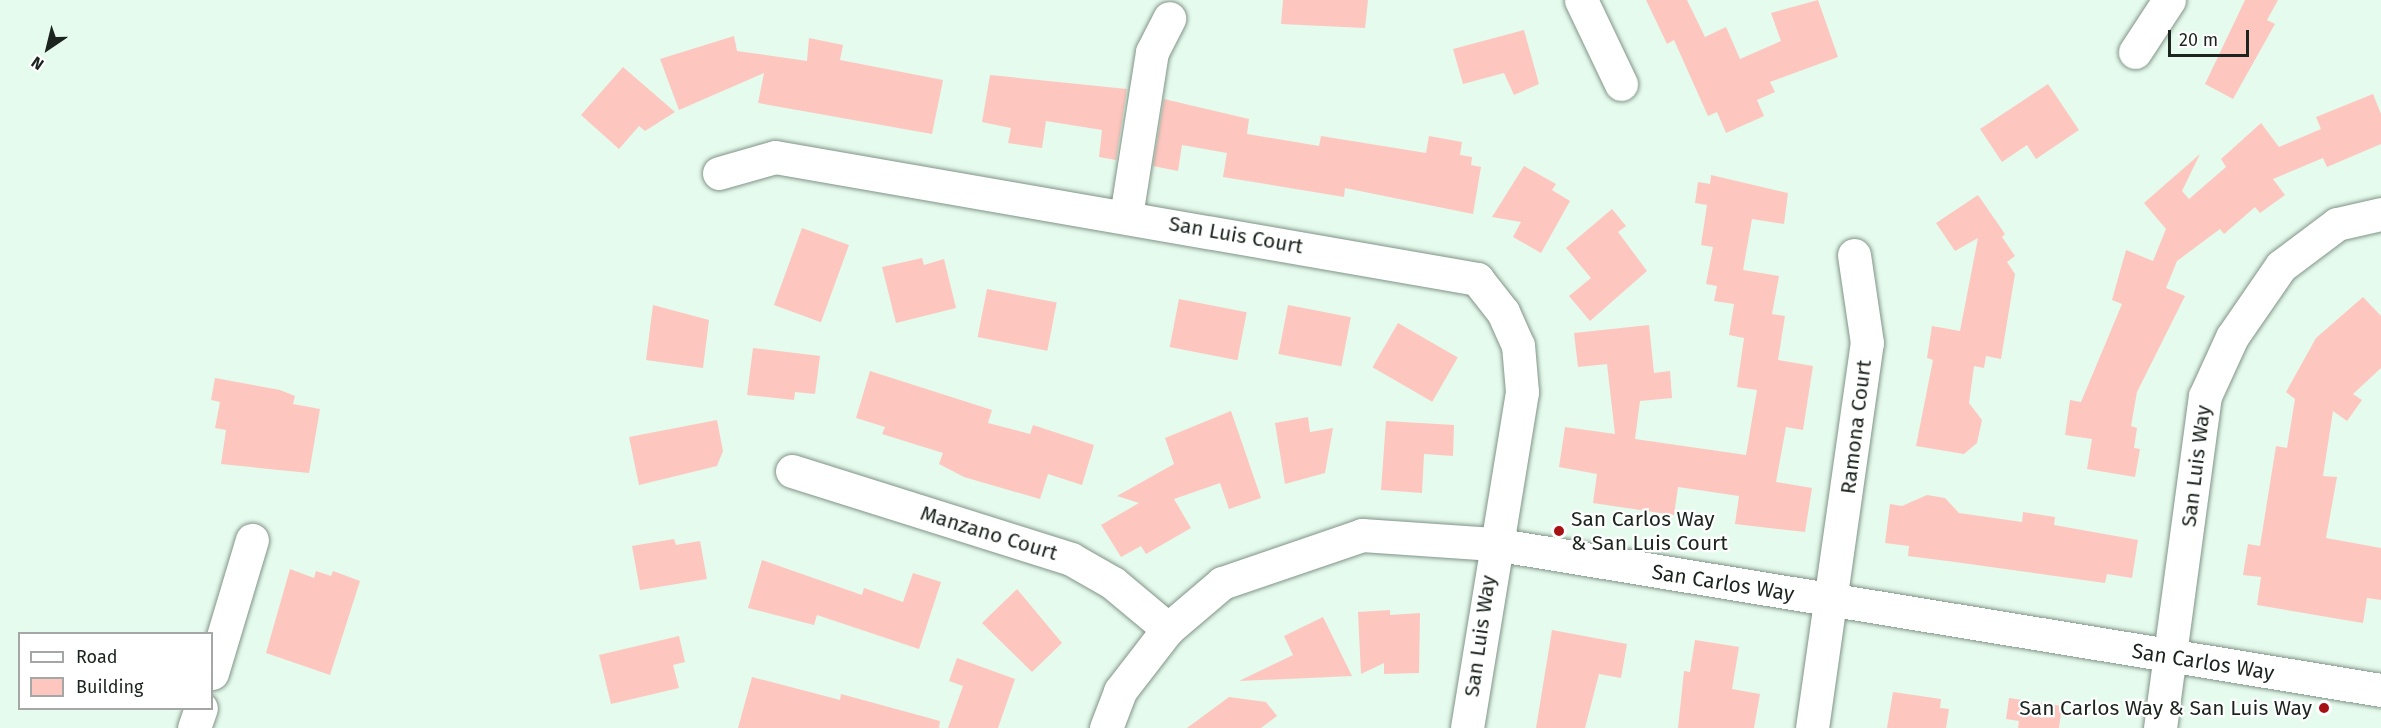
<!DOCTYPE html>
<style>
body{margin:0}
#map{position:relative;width:2381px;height:728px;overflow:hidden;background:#e5fbed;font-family:"Fira Sans",sans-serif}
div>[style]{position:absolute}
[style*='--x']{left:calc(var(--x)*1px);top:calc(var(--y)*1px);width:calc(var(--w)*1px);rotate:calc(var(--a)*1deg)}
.building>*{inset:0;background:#fdc7bf;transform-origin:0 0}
.roads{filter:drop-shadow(0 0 2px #809487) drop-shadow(0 0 2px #809487)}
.minor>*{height:33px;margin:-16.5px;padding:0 16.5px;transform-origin:16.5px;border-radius:16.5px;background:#fff}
.dots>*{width:16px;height:16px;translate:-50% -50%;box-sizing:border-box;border:3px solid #fff;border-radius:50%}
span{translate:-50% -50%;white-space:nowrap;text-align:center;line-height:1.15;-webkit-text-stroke:4.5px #fff;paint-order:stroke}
.street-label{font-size:21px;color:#1b241e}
.poi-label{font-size:21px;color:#1b241e}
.left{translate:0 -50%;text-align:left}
.right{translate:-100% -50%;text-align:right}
.legend{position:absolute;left:18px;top:632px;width:195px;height:78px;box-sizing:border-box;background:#fff;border:2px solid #a4a7a5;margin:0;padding:8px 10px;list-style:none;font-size:18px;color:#1b241e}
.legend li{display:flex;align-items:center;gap:12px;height:30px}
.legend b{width:30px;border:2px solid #a4a7a5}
.north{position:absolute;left:18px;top:18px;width:60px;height:60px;-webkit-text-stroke:4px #fff;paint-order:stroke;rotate:215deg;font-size:16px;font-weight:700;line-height:24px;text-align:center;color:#1b241e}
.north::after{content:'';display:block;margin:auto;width:21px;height:27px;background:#1b241e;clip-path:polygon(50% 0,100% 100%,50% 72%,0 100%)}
.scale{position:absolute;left:2168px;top:30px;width:81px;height:27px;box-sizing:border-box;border:3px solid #1b241e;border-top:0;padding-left:8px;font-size:18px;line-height:21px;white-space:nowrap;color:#1b241e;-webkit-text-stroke:4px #fff;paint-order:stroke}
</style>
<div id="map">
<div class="building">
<div style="clip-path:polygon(1283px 0,1368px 0,1365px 28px,1281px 24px)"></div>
<div style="clip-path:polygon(1646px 0,1687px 0,1705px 37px,1726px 27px,1740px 59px,1781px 41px,1771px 13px,1818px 0,1838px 57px,1770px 82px,1775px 92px,1757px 100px,1764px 116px,1726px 133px,1717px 112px,1708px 116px,1674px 40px,1667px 44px)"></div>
<div style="clip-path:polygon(2245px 0,2278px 0,2267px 20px,2275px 24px,2233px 99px,2205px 84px)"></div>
<div style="clip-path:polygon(1524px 30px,1539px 84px,1514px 95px,1504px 73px,1463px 84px,1453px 49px)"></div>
<div style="clip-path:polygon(734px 36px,737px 51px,807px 61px,809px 38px,843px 45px,840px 60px,943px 80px,932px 134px,758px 103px,764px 73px,679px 110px,660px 59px)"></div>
<div style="clip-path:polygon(623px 67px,675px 112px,645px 131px,639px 126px,619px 149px,581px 115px)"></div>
<div style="clip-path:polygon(990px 75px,1127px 89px,1116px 160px,1099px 157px,1102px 130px,1046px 121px,1042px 148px,1008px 143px,1011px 128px,982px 122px)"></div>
<div style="clip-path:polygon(2048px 84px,2079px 130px,2036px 159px,2027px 145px,2002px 162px,1980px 129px)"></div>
<div style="clip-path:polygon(2373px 94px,2381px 114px,2381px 144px,2327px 167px,2323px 158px,2273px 179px,2285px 195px,2260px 213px,2255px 207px,2224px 234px,2220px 229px,2177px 261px,2166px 288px,2185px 296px,2137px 392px,2131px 426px,2137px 428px,2134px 448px,2140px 449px,2135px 477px,2087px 469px,2092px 439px,2065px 435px,2070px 400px,2081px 402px,2122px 304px,2112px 300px,2126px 250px,2153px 261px,2166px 229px,2144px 203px,2200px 154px,2182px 191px,2189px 199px,2226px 167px,2221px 159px,2261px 123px,2279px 147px,2321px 129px,2316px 117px)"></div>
<div style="clip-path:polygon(1164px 99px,1249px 119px,1247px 134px,1319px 146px,1321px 136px,1426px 153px,1429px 136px,1462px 142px,1460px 155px,1472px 157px,1471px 165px,1481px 167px,1473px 214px,1345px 188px,1344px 197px,1223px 177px,1227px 153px,1182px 145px,1178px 171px,1153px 166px)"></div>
<div style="clip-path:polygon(1524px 166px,1556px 184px,1552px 190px,1570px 201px,1541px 253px,1513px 237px,1521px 222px,1492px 217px)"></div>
<div style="clip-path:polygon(1711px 175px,1788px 193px,1784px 224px,1752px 219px,1743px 270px,1779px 276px,1772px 314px,1785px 316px,1778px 360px,1813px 366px,1803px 430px,1786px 427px,1776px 482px,1812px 488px,1805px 532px,1735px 524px,1739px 496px,1678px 487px,1674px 515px,1593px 503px,1597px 474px,1559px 467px,1565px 427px,1615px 434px,1607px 364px,1578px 367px,1574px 333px,1649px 325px,1654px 373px,1670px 371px,1672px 398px,1640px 401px,1635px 439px,1746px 455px,1757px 390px,1737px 387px,1744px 338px,1729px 335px,1734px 304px,1714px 301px,1717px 286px,1706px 284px,1713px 247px,1701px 245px,1707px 205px,1695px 203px,1698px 182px,1710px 184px)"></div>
<div style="clip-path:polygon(1978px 195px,2005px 234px,2002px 237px,2015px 256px,2007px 262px,2015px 274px,2001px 359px,1986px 356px,1984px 368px,1974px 366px,1969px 403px,1982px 420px,1977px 443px,1964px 454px,1916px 446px,1933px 360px,1927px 358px,1932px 326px,1960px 331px,1978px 238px,1955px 251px,1936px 223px)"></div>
<div style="clip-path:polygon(1612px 209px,1626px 226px,1618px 232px,1647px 271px,1590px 321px,1569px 296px,1591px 278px,1566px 248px)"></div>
<div style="left:802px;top:228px;width:50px;height:82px;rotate:20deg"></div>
<div style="clip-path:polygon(922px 258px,924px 265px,944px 259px,956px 308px,896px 323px,882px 267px)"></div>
<div style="left:987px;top:289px;width:71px;height:49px;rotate:11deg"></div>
<div style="clip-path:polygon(2363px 297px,2381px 316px,2381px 368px,2353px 394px,2362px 400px,2347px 421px,2333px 411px,2323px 476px,2337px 477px,2326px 538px,2381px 548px,2381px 600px,2367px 598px,2363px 623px,2257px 605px,2261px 577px,2243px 575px,2248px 544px,2260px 546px,2276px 446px,2287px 448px,2295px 399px,2286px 392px,2316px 338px)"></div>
<div style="left:1179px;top:299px;width:69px;height:49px;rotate:11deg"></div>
<div style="clip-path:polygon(653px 305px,709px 320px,703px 368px,646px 360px)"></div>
<div style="left:1288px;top:305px;width:64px;height:50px;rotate:11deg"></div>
<div style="left:1398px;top:323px;width:69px;height:51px;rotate:30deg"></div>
<div style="clip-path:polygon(753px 348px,820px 356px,815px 394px,795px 392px,794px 400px,747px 395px)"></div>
<div style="clip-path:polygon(870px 371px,992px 410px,988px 423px,1030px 434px,1033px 425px,1094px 445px,1082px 485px,1048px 474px,1040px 499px,964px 477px,939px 464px,943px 453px,882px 434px,885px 427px,856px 418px)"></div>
<div style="clip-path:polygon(215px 378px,280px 390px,295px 396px,293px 404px,320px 409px,309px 473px,221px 464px,226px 430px,215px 428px,220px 402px,211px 400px)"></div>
<div style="clip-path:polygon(1231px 411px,1261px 498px,1229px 509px,1220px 483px,1174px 499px,1191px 528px,1146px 554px,1141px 546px,1121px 557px,1101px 525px,1139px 503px,1117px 496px,1174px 464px,1165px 438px)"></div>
<div style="clip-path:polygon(1308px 417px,1310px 432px,1333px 428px,1325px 473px,1285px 484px,1275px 423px)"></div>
<div style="clip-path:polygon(717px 420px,723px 451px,717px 466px,639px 485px,629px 437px)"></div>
<div style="clip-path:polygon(1386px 421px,1454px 425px,1453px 456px,1424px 454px,1422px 493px,1381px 490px)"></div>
<div style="clip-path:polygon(1927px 495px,1945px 498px,1959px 513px,2022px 522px,2023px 512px,2055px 517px,2054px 525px,2138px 540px,2132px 578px,2107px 574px,2105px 583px,1955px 562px,1908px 556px,1909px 546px,1885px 543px,1890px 504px,1902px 506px)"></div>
<div style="clip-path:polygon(674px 539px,676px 545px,700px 541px,707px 579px,640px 590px,632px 546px)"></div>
<div style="clip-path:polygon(762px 560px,862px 595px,864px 588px,903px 602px,913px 573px,941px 582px,919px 649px,817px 615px,814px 625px,748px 608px)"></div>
<div style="clip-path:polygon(290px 569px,314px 578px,316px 571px,331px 576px,333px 571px,360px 581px,330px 675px,266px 653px)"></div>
<div style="clip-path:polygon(1017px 589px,1062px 643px,1032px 672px,982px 623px)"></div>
<div style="clip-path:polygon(1390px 610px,1390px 615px,1420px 613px,1419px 673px,1384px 674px,1384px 663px,1361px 674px,1358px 612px)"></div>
<div style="clip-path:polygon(1323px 617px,1352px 676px,1239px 681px,1293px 655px,1284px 636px)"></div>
<div style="clip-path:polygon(1552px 630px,1627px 644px,1621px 678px,1599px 674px,1585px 728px,1536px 728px)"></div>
<div style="clip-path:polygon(679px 636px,685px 662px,673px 665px,679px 688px,611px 704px,599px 655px)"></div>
<div style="clip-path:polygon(1695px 640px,1739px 647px,1732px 689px,1760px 694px,1754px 728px,1678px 728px,1684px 671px,1690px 672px)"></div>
<div style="clip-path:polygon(957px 658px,1015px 679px,998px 728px,948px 728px,963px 686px,949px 681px)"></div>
<div style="clip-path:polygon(752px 677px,840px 700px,841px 694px,940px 721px,939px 728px,738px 728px)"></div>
<div style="clip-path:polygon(1893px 692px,1941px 699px,1940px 708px,1949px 709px,1946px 728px,1887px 728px)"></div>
<div style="clip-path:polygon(1229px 697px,1266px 702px,1277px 716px,1261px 728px,1187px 728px)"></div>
<div style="clip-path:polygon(2009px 698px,2062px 706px,2059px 728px,2018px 728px,2019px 721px,2006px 719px)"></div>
</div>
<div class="roads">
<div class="minor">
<div style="--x:1581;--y:0;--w:93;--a:64.5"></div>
<div style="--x:2135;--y:52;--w:62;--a:-56.8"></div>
<div style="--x:719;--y:173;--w:58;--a:-15.9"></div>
<div style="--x:775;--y:157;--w:713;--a:9.86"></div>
<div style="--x:1477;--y:279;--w:42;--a:51.8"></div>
<div style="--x:1503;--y:312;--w:36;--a:66"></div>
<div style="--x:1518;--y:345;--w:47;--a:85.1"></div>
<div style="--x:1522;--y:392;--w:340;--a:99.3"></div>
<div style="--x:1126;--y:216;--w:166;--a:-81"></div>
<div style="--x:1152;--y:52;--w:38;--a:-63"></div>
<div style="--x:792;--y:471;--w:293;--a:17.5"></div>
<div style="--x:1071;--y:559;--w:48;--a:29.7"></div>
<div style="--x:1113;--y:583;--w:72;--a:39.9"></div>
<div style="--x:212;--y:673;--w:139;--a:-73.3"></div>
<div style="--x:194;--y:728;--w:21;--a:-71"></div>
<div style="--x:1106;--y:728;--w:40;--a:-69"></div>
<div style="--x:1120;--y:691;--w:78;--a:-52.3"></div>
<div style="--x:1168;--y:629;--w:71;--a:-40.4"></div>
<div style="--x:1222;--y:583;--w:148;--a:-18.9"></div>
<div style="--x:1362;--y:535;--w:132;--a:3.9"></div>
<div style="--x:1494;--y:544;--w:899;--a:9.35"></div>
<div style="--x:1812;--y:728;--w:389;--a:-81.9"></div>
<div style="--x:1867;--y:343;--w:89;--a:-98.4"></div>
<div style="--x:2160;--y:728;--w:335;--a:-82.3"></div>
<div style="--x:2205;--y:396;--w:65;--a:-65.4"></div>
<div style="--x:2232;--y:337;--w:86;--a:-55.4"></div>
<div style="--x:2281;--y:266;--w:70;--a:-36.9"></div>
<div style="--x:2337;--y:224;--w:45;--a:-12.8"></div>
</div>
</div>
<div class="dots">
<div style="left:1559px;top:531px;background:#a61114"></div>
<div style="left:2324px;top:708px;background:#a61114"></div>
</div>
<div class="street-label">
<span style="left:1236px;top:235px;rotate:10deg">San Luis Court</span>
<span style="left:1856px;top:427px;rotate:-83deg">Ramona Court</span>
<span style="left:2196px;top:466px;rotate:-83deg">San Luis Way</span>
<span style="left:989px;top:533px;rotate:17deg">Manzano Court</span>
<span style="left:1723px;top:583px;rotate:9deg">San Carlos Way</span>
<span style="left:1480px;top:636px;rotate:-82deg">San Luis Way</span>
<span style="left:2203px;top:662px;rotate:9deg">San Carlos Way</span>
</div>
<div class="poi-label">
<span class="left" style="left:1571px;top:531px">San Carlos Way<br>&amp; San Luis Court</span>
<span class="right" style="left:2312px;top:708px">San Carlos Way &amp; San Luis Way</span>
</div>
<ul class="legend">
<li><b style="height:8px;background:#fff"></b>Road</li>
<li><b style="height:16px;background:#fdc7bf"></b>Building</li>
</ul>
<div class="north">N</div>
<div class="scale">20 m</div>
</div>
